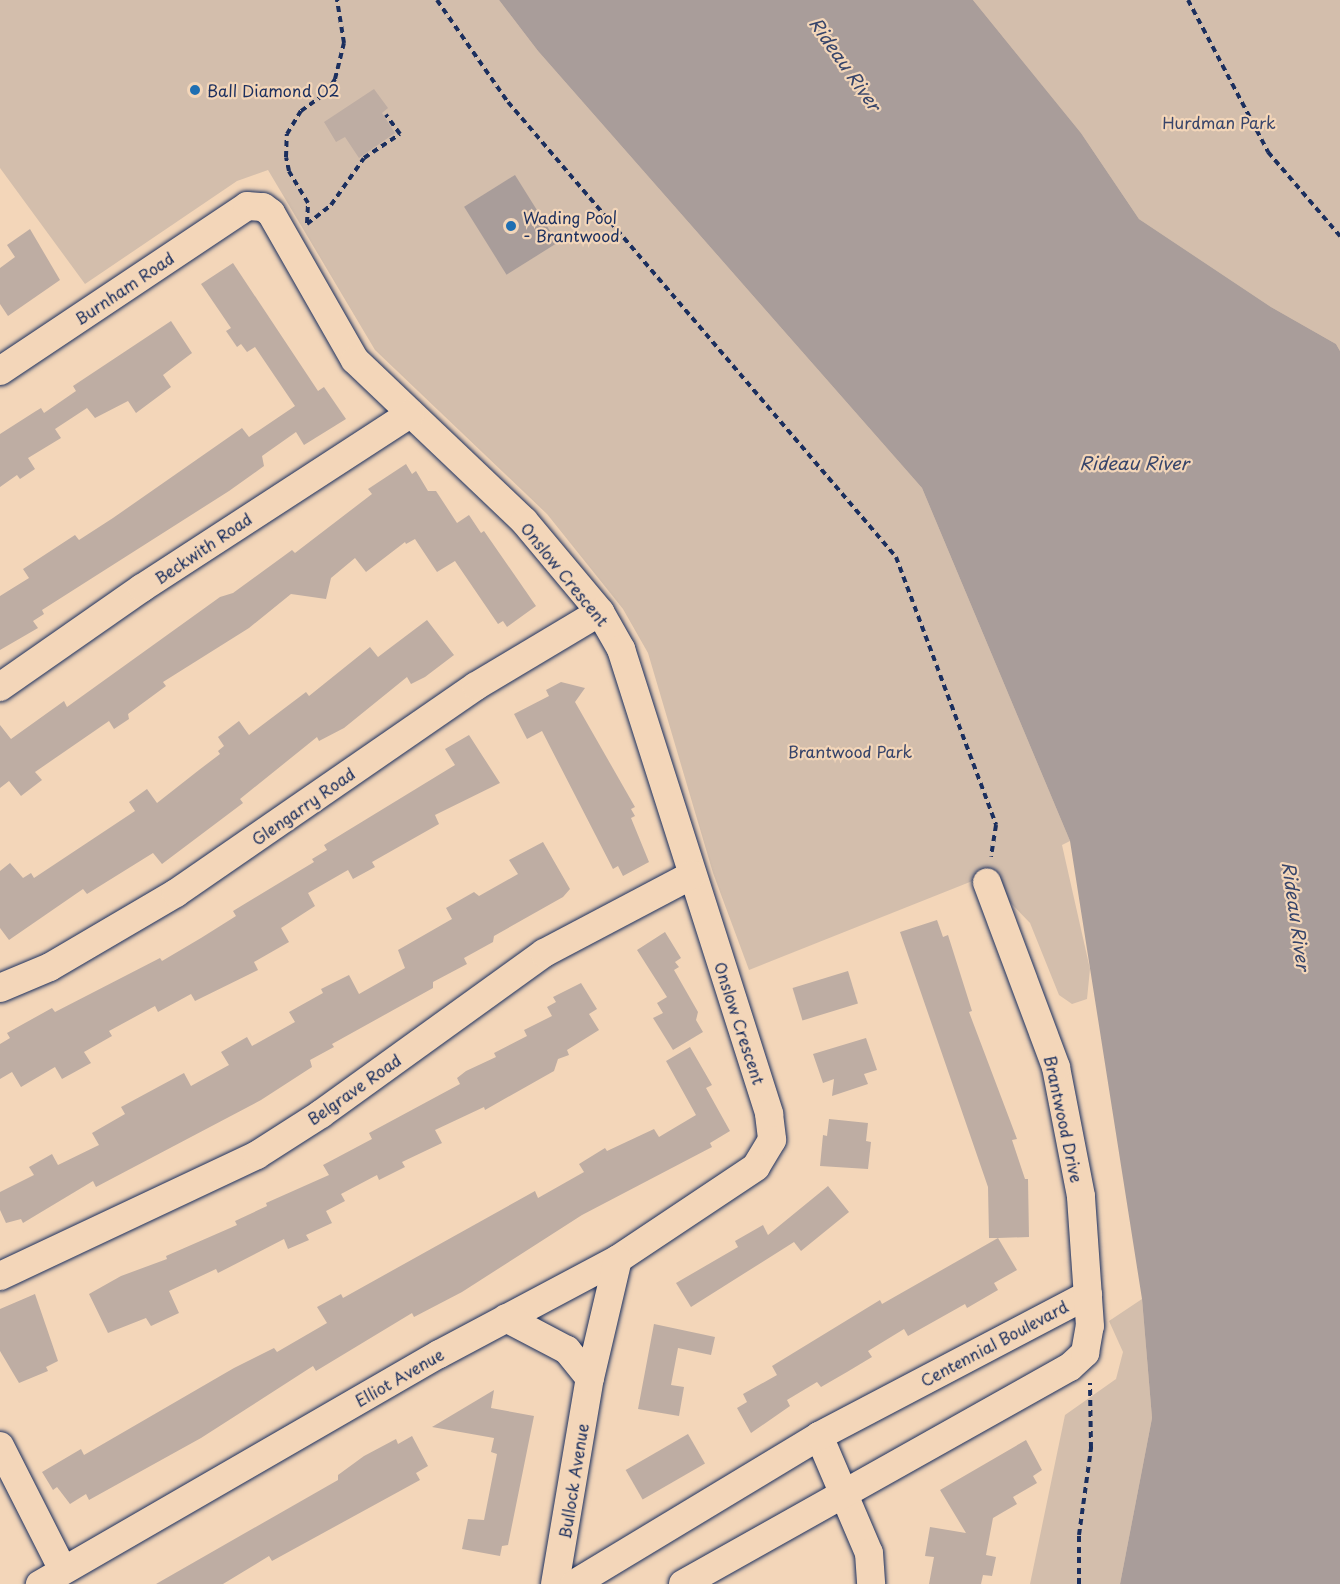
<!DOCTYPE html>
<style>
body{margin:0}
#map{position:relative;width:1340px;height:1584px;overflow:hidden;background:#f3d6b9;font-family:"Playpen Sans",sans-serif}
div>[style]{position:absolute}
[style*='--x']{left:calc(var(--x)*1px);top:calc(var(--y)*1px);width:calc(var(--w)*1px);rotate:calc(var(--a)*1deg)}
.green>*{inset:0;background:#d3beac}
.water>*{inset:0;background:#a99d9a;transform-origin:0 0}
.building>*{inset:0;background:#beada3;transform-origin:0 0}
.path>*{height:4px;margin-top:-2px;transform-origin:0;background:repeating-linear-gradient(90deg,#1b2f5e 0 6px,transparent 0 10.5px)}
.roads{filter:drop-shadow(0 0 2px #1b2f5e) drop-shadow(0 0 2px #1b2f5e)}
.minor>*{height:28px;margin:-14px;padding:0 14px;transform-origin:14px;border-radius:14px;background:#f3d6b9}
.dots>*{width:16px;height:16px;translate:-50% -50%;box-sizing:border-box;border:3px solid #f3d6b9;border-radius:50%}
span{translate:-50% -50%;white-space:nowrap;text-align:center;line-height:1.15;-webkit-text-stroke:4.5px #f3d6b9;paint-order:stroke}
.poi-label{font-size:16px;color:#1b2f5e}
.left{translate:0 -50%;text-align:left}
.park-label{font-size:16px;color:#37446a}
.street-label{font-size:16px;color:#1b2f5e}
.water-label{font-size:18px;color:#37456a;font-style:italic}
</style>
<div id="map">
<div class="green">
<div style="clip-path:polygon(0 0,499px 0,538px 51px,922px 488px,1070px 841px,1062px 845px,1090px 969px,1087px 999px,1072px 1004px,1059px 995px,1030px 923px,985px 876px,749px 970px,713px 873px,648px 653px,623px 609px,547px 514px,375px 350px,268px 170px,237px 181px,85px 284px,0 168px)"></div>
<div style="clip-path:polygon(973px 0,1340px 0,1340px 351px,1336px 344px,1271px 307px,1139px 219px,1081px 133px)"></div>
<div style="clip-path:polygon(1142px 1299px,1152px 1418px,1120px 1584px,1030px 1584px,1065px 1415px,1116px 1379px,1123px 1352px,1109px 1321px)"></div>
</div>
<div class="water">
<div style="clip-path:polygon(499px 0,973px 0,1081px 133px,1139px 219px,1271px 307px,1336px 344px,1340px 351px,1340px 1584px,1120px 1584px,1152px 1418px,1142px 1299px,1070px 841px,922px 488px,538px 51px)"></div>
<div style="left:515px;top:175px;width:80px;height:60px;rotate:58deg"></div>
</div>
<div class="building">
<div style="clip-path:polygon(374px 89px,388px 108px,382px 113px,395px 133px,359px 158px,345px 137px,336px 142px,324px 122px)"></div>
<div style="clip-path:polygon(30px 229px,60px 280px,8px 316px,0 304px,0 268px,15px 257px,7px 245px)"></div>
<div style="clip-path:polygon(233px 263px,318px 391px,324px 387px,346px 419px,304px 445px,296px 432px,262px 456px,264px 466px,229px 491px,42px 610px,44px 614px,33px 621px,38px 628px,0 650px,0 596px,29px 578px,23px 569px,75px 535px,79px 540px,113px 518px,242px 428px,249px 437px,295px 406px,255px 347px,247px 352px,241px 344px,237px 347px,226px 331px,231px 328px,201px 284px)"></div>
<div style="clip-path:polygon(171px 321px,192px 353px,163px 375px,171px 387px,136px 413px,128px 401px,95px 418px,87px 408px,55px 429px,61px 438px,28px 458px,35px 469px,20px 479px,17px 475px,0 487px,0 434px,36px 411px,41px 408px,44px 413px,76px 391px,73px 386px)"></div>
<div style="clip-path:polygon(406px 464px,412px 474px,416px 471px,428px 491px,436px 491px,457px 523px,469px 515px,481px 533px,484px 531px,536px 606px,507px 627px,503px 621px,498px 624px,455px 561px,437px 572px,415px 539px,406px 544px,405px 542px,366px 572px,355px 558px,331px 578px,326px 599px,291px 594px,249px 628px,163px 682px,166px 686px,128px 714px,129px 719px,114px 729px,109px 721px,35px 772px,42px 780px,21px 796px,9px 781px,0 788px,0 725px,11px 739px,64px 701px,67px 707px,220px 597px,233px 593px,292px 550px,295px 553px,372px 494px,368px 489px)"></div>
<div style="clip-path:polygon(427px 620px,454px 655px,425px 677px,411px 684px,407px 677px,344px 728px,319px 741px,317px 737px,240px 799px,243px 803px,162px 864px,153px 853px,87px 894px,83px 889px,9px 940px,0 928px,0 871px,10px 863px,23px 878px,31px 873px,34px 878px,135px 811px,129px 802px,147px 789px,157px 803px,199px 770px,220px 754px,218px 751px,224px 746px,218px 737px,239px 721px,249px 735px,306px 692px,309px 696px,370px 647px,378px 657px)"></div>
<div style="clip-path:polygon(561px 682px,585px 688px,575px 702px,635px 807px,631px 809px,635px 816px,631px 818px,649px 862px,623px 876px,618px 866px,613px 869px,542px 731px,527px 739px,514px 714px,549px 696px,546px 690px)"></div>
<div style="clip-path:polygon(469px 735px,500px 783px,435px 815px,439px 824px,372px 862px,375px 867px,353px 879px,348px 870px,308px 893px,315px 906px,281px 928px,289px 942px,254px 962px,258px 970px,195px 1001px,191px 994px,158px 1012px,155px 1006px,109px 1031px,112px 1036px,84px 1052px,91px 1063px,62px 1079px,55px 1067px,21px 1087px,12px 1072px,0 1079px,0 1044px,10px 1038px,7px 1033px,52px 1008px,55px 1012px,160px 958px,162px 961px,201px 938px,236px 916px,233px 911px,314px 862px,312px 859px,327px 850px,324px 845px,455px 765px,445px 749px)"></div>
<div style="clip-path:polygon(543px 842px,570px 889px,563px 897px,494px 936px,493px 942px,464px 958px,467px 964px,433px 982px,433px 988px,332px 1044px,334px 1047px,310px 1060px,312px 1067px,261px 1100px,96px 1187px,93px 1181px,23px 1223px,21px 1219px,6px 1223px,0 1210px,0 1192px,34px 1175px,29px 1167px,52px 1154px,58px 1165px,99px 1145px,92px 1133px,125px 1114px,121px 1107px,184px 1073px,191px 1086px,229px 1065px,221px 1052px,247px 1037px,252px 1046px,295px 1022px,289px 1012px,323px 993px,321px 989px,349px 975px,359px 994px,405px 968px,398px 950px,452px 919px,446px 908px,474px 892px,479px 896px,518px 874px,509px 860px)"></div>
<div style="clip-path:polygon(937px 920px,943px 937px,948px 935px,972px 1011px,969px 1012px,1017px 1139px,1012px 1140px,1025px 1179px,1028px 1179px,1029px 1237px,998px 1238px,1017px 1270px,994px 1283px,998px 1290px,967px 1308px,965px 1304px,908px 1336px,904px 1329px,868px 1351px,872px 1357px,847px 1372px,821px 1387px,817px 1382px,787px 1400px,790px 1406px,751px 1433px,737px 1408px,747px 1402px,743px 1394px,777px 1375px,772px 1366px,880px 1300px,882px 1304px,998px 1238px,989px 1238px,988px 1187px,900px 932px)"></div>
<div style="clip-path:polygon(665px 932px,681px 958px,675px 962px,679px 967px,674px 970px,698px 1012px,696px 1020px,703px 1032px,673px 1050px,653px 1018px,663px 1013px,657px 1003px,667px 997px,637px 950px)"></div>
<div style="left:848px;top:971px;width:34px;height:58px;rotate:73deg"></div>
<div style="clip-path:polygon(581px 983px,597px 1009px,589px 1014px,599px 1030px,567px 1050px,569px 1055px,558px 1059px,554px 1071px,485px 1110px,484px 1107px,435px 1130px,442px 1143px,402px 1162px,405px 1167px,379px 1180px,377px 1175px,341px 1194px,345px 1201px,326px 1211px,332px 1223px,306px 1235px,309px 1240px,288px 1249px,284px 1239px,218px 1273px,216px 1269px,169px 1291px,179px 1313px,151px 1326px,146px 1318px,108px 1333px,89px 1294px,121px 1276px,167px 1259px,166px 1256px,237px 1225px,235px 1221px,267px 1206px,266px 1203px,329px 1175px,323px 1165px,372px 1139px,369px 1133px,460px 1084px,457px 1078px,466px 1071px,496px 1057px,494px 1053px,527px 1036px,524px 1030px,552px 1016px,547px 1007px,556px 1002px,553px 997px)"></div>
<div style="clip-path:polygon(866px 1038px,877px 1070px,864px 1074px,868px 1084px,832px 1096px,834px 1079px,823px 1083px,813px 1054px)"></div>
<div style="clip-path:polygon(690px 1047px,712px 1085px,706px 1088px,730px 1131px,710px 1143px,712px 1147px,582px 1215px,462px 1292px,414px 1317px,412px 1313px,316px 1371px,313px 1366px,201px 1438px,89px 1500px,86px 1494px,70px 1504px,57px 1487px,53px 1490px,42px 1472px,81px 1449px,84px 1455px,234px 1368px,274px 1348px,277px 1352px,327px 1323px,317px 1307px,341px 1294px,343px 1298px,535px 1191px,538px 1198px,584px 1172px,579px 1164px,605px 1148px,607px 1151px,654px 1129px,659px 1137px,696px 1115px,666px 1061px)"></div>
<div style="clip-path:polygon(829px 1119px,868px 1123px,866px 1141px,871px 1142px,868px 1169px,820px 1166px,823px 1135px,827px 1136px)"></div>
<div style="clip-path:polygon(828px 1186px,849px 1212px,801px 1251px,794px 1242px,691px 1307px,676px 1283px,738px 1247px,735px 1241px,763px 1225px,768px 1235px)"></div>
<div style="clip-path:polygon(35px 1294px,58px 1361px,46px 1367px,48px 1371px,19px 1383px,0 1351px,0 1309px)"></div>
<div style="clip-path:polygon(654px 1324px,715px 1337px,711px 1355px,678px 1348px,671px 1385px,684px 1387px,679px 1416px,638px 1409px)"></div>
<div style="clip-path:polygon(494px 1390px,491px 1408px,534px 1416px,508px 1545px,502px 1546px,500px 1556px,462px 1549px,468px 1519px,484px 1520px,497px 1454px,491px 1452px,494px 1438px,432px 1427px)"></div>
<div style="left:688px;top:1434px;width:34px;height:72px;rotate:60deg"></div>
<div style="clip-path:polygon(412px 1436px,428px 1466px,416px 1473px,420px 1480px,272px 1561px,269px 1556px,223px 1584px,156px 1584px,338px 1480px,338px 1475px,364px 1456px,396px 1439px,398px 1444px)"></div>
<div style="clip-path:polygon(1026px 1440px,1042px 1470px,1033px 1476px,1037px 1483px,1013px 1497px,1017px 1504px,993px 1518px,986px 1555px,996px 1557px,992px 1576px,983px 1575px,981px 1584px,929px 1584px,934px 1557px,925px 1556px,930px 1527px,966px 1533px,940px 1490px)"></div>
</div>
<div class="path">
<div style="--x:437;--y:0;--w:124;--a:55.2"></div>
<div style="--x:508;--y:102;--w:598;--a:49.54"></div>
<div style="--x:896;--y:557;--w:286;--a:69.5"></div>
<div style="--x:996;--y:825;--w:32;--a:99"></div>
<div style="--x:1188;--y:0;--w:172;--a:62.2"></div>
<div style="--x:1268;--y:152;--w:111;--a:49.4"></div>
<div style="--x:307;--y:223;--w:20;--a:-87"></div>
<div style="--x:308;--y:203;--w:37;--a:-121"></div>
<div style="--x:289;--y:171;--w:14;--a:-102"></div>
<div style="--x:286;--y:157;--w:23;--a:-88"></div>
<div style="--x:287;--y:134;--w:27;--a:-59"></div>
<div style="--x:301;--y:111;--w:31;--a:-36"></div>
<div style="--x:326;--y:93;--w:17;--a:-57"></div>
<div style="--x:335;--y:79;--w:37;--a:-76"></div>
<div style="--x:344;--y:43;--w:44;--a:-99.2"></div>
<div style="--x:307;--y:224;--w:31;--a:-38"></div>
<div style="--x:331;--y:205;--w:57;--a:-54.9"></div>
<div style="--x:364;--y:158;--w:43;--a:-33.7"></div>
<div style="--x:400;--y:134;--w:24;--a:-126"></div>
<div style="--x:1079;--y:1584;--w:49;--a:-90"></div>
<div style="--x:1079;--y:1535;--w:88;--a:-82.1"></div>
<div style="--x:1091;--y:1448;--w:65;--a:-90.9"></div>
</div>
<div class="roads">
<div class="minor">
<div style="--x:0;--y:371;--w:297;--a:-33.7"></div>
<div style="--x:247;--y:206;--w:16;--a:4"></div>
<div style="--x:263;--y:207;--w:10;--a:37"></div>
<div style="--x:271;--y:213;--w:169;--a:60.3"></div>
<div style="--x:355;--y:360;--w:233;--a:43.6"></div>
<div style="--x:524;--y:521;--w:119;--a:50.1"></div>
<div style="--x:600;--y:612;--w:43;--a:60.4"></div>
<div style="--x:621;--y:649;--w:488;--a:72.3"></div>
<div style="--x:769;--y:1114;--w:26;--a:83"></div>
<div style="--x:772;--y:1140;--w:31;--a:121"></div>
<div style="--x:756;--y:1167;--w:166;--a:146.3"></div>
<div style="--x:618;--y:1259;--w:203;--a:152"></div>
<div style="--x:439;--y:1354;--w:461;--a:150"></div>
<div style="--x:0;--y:687;--w:173;--a:-34.9"></div>
<div style="--x:142;--y:588;--w:320;--a:-33"></div>
<div style="--x:0;--y:988;--w:54;--a:-22.8"></div>
<div style="--x:50;--y:967;--w:146;--a:-30.4"></div>
<div style="--x:176;--y:893;--w:364;--a:-34.6"></div>
<div style="--x:476;--y:686;--w:144;--a:-30.8"></div>
<div style="--x:0;--y:1276;--w:284;--a:-25.2"></div>
<div style="--x:257;--y:1155;--w:76;--a:-32.6"></div>
<div style="--x:321;--y:1114;--w:275;--a:-35.8"></div>
<div style="--x:544;--y:953;--w:167;--a:-27.8"></div>
<div style="--x:506;--y:1318;--w:69;--a:27.7"></div>
<div style="--x:567;--y:1350;--w:36;--a:51"></div>
<div style="--x:819;--y:1436;--w:127;--a:66.9"></div>
<div style="--x:869;--y:1553;--w:31;--a:86"></div>
<div style="--x:0;--y:1446;--w:139;--a:63.1"></div>
<div style="--x:555;--y:1584;--w:209;--a:-80.4"></div>
<div style="--x:590;--y:1378;--w:122;--a:-76.8"></div>
<div style="--x:574;--y:1584;--w:286;--a:-31.1"></div>
<div style="--x:819;--y:1436;--w:304;--a:-27.7"></div>
<div style="--x:683;--y:1584;--w:444;--a:-29.3"></div>
<div style="--x:1070;--y:1367;--w:21;--a:-43"></div>
<div style="--x:1085;--y:1353;--w:27;--a:-80"></div>
<div style="--x:1090;--y:1326;--w:130;--a:-94"></div>
<div style="--x:1081;--y:1196;--w:131;--a:-101"></div>
<div style="--x:1056;--y:1067;--w:197;--a:-110.5"></div>
</div>
</div>
<div class="dots">
<div style="left:195px;top:90px;background:#1f6fb2"></div>
<div style="left:511px;top:226px;background:#1f6fb2"></div>
</div>
<div class="poi-label">
<span class="left" style="left:207px;top:90px">Ball Diamond 02</span>
<span class="left" style="left:523px;top:226px">Wading Pool<br>- Brantwood</span>
</div>
<div class="park-label">
<span style="left:1219px;top:122px">Hurdman Park</span>
<span style="left:850px;top:751px">Brantwood Park</span>
</div>
<div class="street-label">
<span style="left:124px;top:288px;rotate:-34deg">Burnham Road</span>
<span style="left:203px;top:548px;rotate:-34deg">Beckwith Road</span>
<span style="left:565px;top:574px;rotate:51deg">Onslow Crescent</span>
<span style="left:303px;top:806px;rotate:-35deg">Glengarry Road</span>
<span style="left:740px;top:1023px;rotate:72deg">Onslow Crescent</span>
<span style="left:354px;top:1089px;rotate:-35deg">Belgrave Road</span>
<span style="left:1064px;top:1119px;rotate:78deg">Brantwood Drive</span>
<span style="left:994px;top:1343px;rotate:-28deg">Centennial Boulevard</span>
<span style="left:399px;top:1377px;rotate:-30deg">Elliot Avenue</span>
<span style="left:573px;top:1481px;rotate:-81deg">Bullock Avenue</span>
</div>
<div class="water-label">
<span style="left:845px;top:64px;rotate:55deg">Rideau River</span>
<span style="left:1134px;top:463px">Rideau River</span>
<span style="left:1296px;top:916px;rotate:82deg">Rideau River</span>
</div>
</div>
